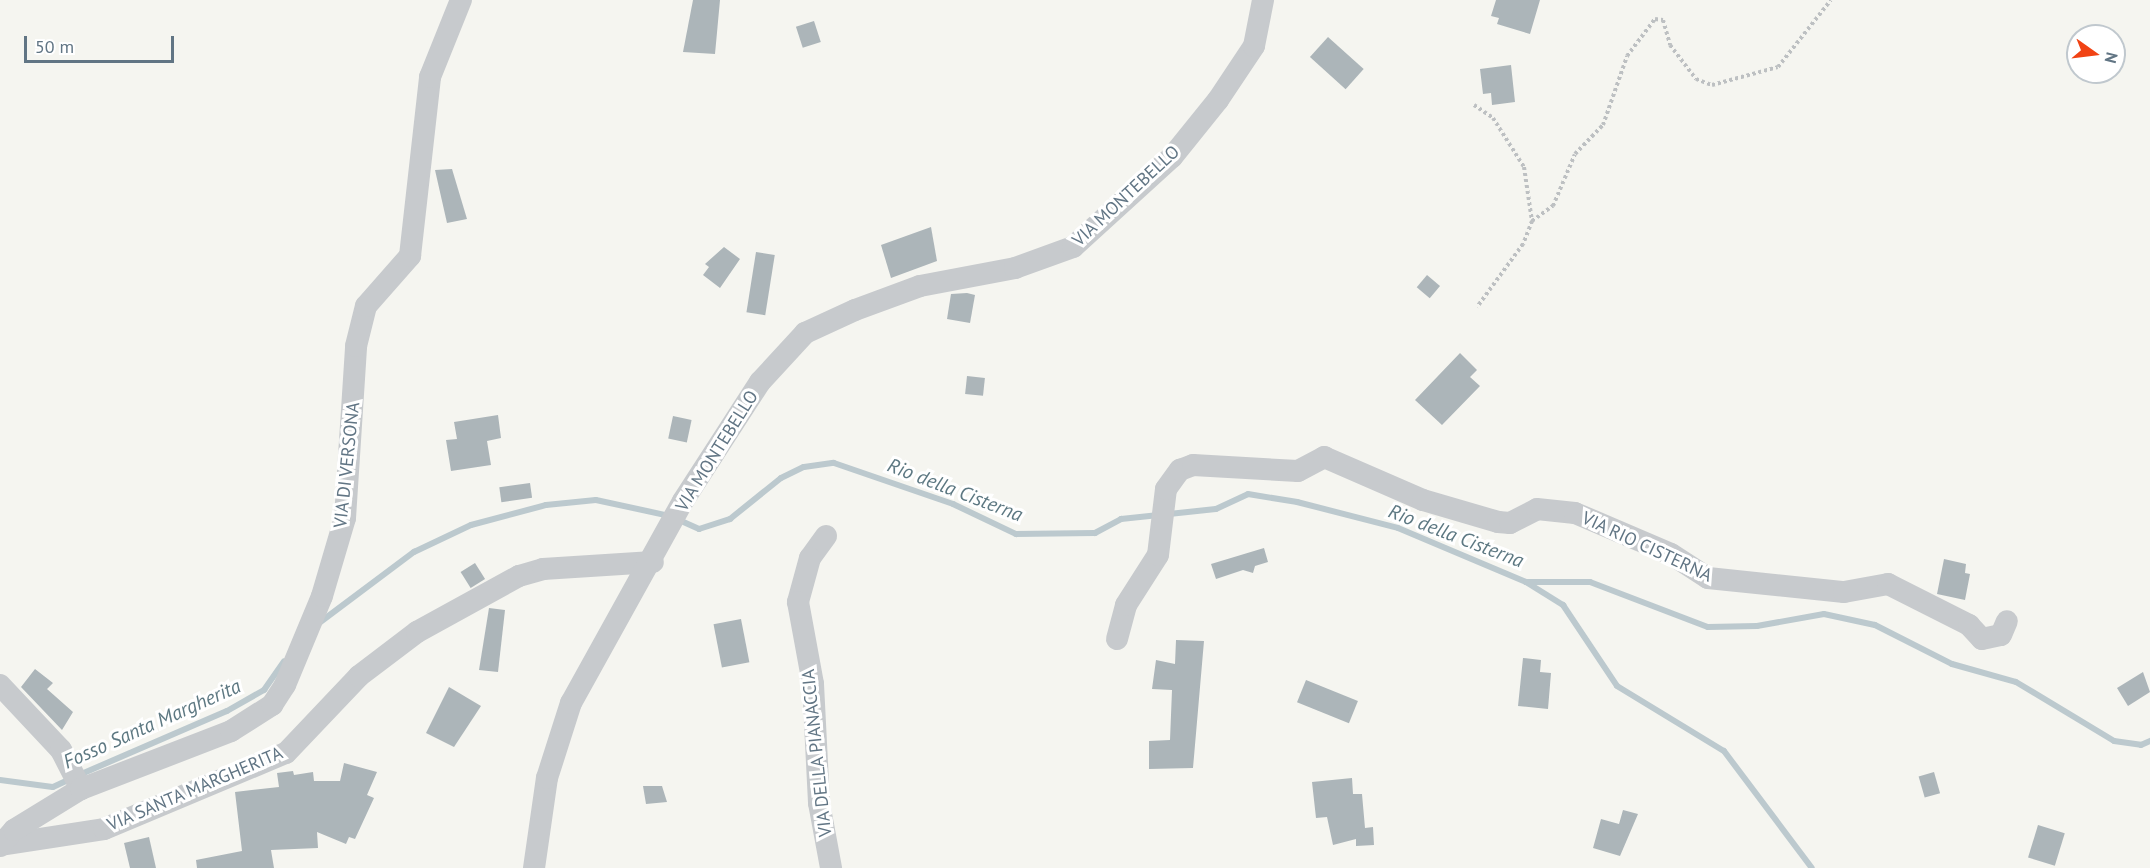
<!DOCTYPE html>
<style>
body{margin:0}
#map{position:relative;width:2150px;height:868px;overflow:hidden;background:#f5f5f0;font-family:"PT Sans",sans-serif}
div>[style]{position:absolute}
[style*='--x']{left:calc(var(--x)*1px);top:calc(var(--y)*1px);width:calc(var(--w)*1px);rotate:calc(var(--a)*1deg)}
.stream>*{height:6px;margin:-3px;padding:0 3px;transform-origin:3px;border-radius:3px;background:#bcc9ce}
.building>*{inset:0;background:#acb5b9;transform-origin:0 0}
.path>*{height:4px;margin-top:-2px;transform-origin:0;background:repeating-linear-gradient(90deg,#bdc0c2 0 3px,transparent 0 6px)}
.minor>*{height:22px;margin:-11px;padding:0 11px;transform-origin:11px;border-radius:11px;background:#c7cacd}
span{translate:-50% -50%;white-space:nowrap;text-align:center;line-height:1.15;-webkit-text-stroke:6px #fff;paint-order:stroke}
.street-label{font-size:18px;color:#617584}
.water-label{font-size:20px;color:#5d7882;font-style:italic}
.north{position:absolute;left:2066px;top:24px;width:60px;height:60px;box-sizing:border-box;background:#fff;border:2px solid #c0c8ce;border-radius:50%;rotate:104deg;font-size:16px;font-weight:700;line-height:24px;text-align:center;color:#617584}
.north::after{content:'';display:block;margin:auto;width:21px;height:27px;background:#f14314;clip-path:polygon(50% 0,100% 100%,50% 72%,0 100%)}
.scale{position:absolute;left:24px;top:36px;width:150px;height:27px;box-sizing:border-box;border:3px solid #617584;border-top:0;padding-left:8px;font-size:18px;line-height:21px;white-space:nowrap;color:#617584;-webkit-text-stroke:4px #fff;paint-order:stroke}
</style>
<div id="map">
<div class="stream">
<div style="--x:1169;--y:514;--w:47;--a:-6.1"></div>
<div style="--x:1216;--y:509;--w:35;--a:-25"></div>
<div style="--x:1248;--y:494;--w:50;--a:9.3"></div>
<div style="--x:1297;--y:502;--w:104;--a:14.4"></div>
<div style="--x:1398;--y:528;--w:139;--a:22.9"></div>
<div style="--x:1526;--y:582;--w:44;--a:31.9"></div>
<div style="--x:1563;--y:605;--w:97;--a:56.3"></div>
<div style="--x:1617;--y:686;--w:125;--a:31.3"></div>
<div style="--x:1724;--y:751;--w:146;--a:53.1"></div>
<div style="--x:679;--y:520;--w:22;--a:24"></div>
<div style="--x:699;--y:529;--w:33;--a:-18"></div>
<div style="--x:730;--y:519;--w:65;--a:-38.8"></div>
<div style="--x:781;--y:478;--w:25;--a:-26"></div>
<div style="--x:804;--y:467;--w:30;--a:-8"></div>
<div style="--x:834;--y:463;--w:126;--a:19"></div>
<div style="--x:953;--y:504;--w:70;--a:25.5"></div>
<div style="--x:1016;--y:534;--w:79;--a:-0.7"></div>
<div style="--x:1095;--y:533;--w:30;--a:-28"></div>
<div style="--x:1121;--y:519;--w:38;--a:-6"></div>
<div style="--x:1526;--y:582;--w:64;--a:0"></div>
<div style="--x:1590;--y:582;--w:126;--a:20.9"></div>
<div style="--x:1708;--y:627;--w:49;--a:-1.2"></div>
<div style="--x:1757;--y:626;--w:68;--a:-10.2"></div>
<div style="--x:1824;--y:614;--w:52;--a:12.2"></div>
<div style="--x:1875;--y:625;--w:86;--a:26.9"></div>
<div style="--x:1952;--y:664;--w:66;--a:15.7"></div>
<div style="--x:2016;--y:682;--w:114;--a:31"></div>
<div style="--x:2114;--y:741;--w:27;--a:8"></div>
<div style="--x:2141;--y:745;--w:10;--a:-24"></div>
<div style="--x:319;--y:623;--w:119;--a:-36.8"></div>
<div style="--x:414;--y:552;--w:63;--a:-25.3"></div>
<div style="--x:471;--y:525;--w:78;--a:-14.9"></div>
<div style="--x:546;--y:505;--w:50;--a:-5.7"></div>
<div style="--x:596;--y:500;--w:76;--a:12.2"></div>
<div style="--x:79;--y:775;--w:161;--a:-23.4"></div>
<div style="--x:227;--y:711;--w:43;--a:-29.6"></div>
<div style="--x:264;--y:690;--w:35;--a:-55"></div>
<div style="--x:0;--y:780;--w:53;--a:7.5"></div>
<div style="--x:53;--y:787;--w:19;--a:-25"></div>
</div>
<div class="building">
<div style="clip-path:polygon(693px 0,720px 0,715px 54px,683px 52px)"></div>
<div style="clip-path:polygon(1496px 0,1540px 0,1530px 34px,1497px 24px,1499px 18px,1491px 16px)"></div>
<div style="left:814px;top:21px;width:22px;height:19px;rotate:72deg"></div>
<div style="left:1328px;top:37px;width:48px;height:27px;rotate:42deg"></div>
<div style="clip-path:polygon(1511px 65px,1515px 102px,1492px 105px,1491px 93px,1483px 94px,1480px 69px)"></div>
<div style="clip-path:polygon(452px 169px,467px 219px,447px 223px,435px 170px)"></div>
<div style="clip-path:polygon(931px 227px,937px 261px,891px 278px,881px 245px)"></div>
<div style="clip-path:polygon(724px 247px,740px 259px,720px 288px,703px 275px,709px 267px,705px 264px)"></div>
<div style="left:756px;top:252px;width:19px;height:61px;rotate:9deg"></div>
<div style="left:1427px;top:275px;width:17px;height:16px;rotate:40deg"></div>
<div style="clip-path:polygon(967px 293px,975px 295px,970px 323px,947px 319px,951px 294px)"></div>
<div style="clip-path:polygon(1460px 353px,1477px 370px,1470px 377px,1480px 386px,1442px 425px,1415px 400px)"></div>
<div style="left:967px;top:376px;width:18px;height:18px;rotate:6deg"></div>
<div style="clip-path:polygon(498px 415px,501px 438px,487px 441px,491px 465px,451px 471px,446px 440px,457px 439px,454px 422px)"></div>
<div style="left:673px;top:416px;width:19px;height:23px;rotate:12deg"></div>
<div style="left:530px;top:483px;width:15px;height:31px;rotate:82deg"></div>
<div style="clip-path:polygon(1264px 548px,1268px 562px,1255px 566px,1253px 573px,1243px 570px,1216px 579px,1211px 564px)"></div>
<div style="clip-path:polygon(1944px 559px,1966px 564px,1965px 573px,1970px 574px,1965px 600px,1937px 594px)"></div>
<div style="left:475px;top:563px;width:19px;height:17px;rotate:58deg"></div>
<div style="clip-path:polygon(489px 608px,505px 610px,498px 672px,479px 670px)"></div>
<div style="left:741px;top:619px;width:44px;height:28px;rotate:79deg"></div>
<div style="clip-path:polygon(1176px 640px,1204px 641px,1193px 768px,1149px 769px,1149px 741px,1170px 740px,1172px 690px,1152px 689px,1156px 660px,1175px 664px)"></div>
<div style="clip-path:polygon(1523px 658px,1541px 660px,1540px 672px,1551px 673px,1548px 709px,1518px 706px)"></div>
<div style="clip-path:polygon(35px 669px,53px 683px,47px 689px,73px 712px,62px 730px,21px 687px)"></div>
<div style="clip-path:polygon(2143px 672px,2150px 692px,2128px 706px,2117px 688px)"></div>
<div style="left:1306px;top:680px;width:56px;height:24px;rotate:22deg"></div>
<div style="clip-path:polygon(449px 687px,481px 706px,454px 747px,426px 733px)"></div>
<div style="clip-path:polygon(344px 763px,377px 772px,367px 795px,374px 798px,355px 839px,349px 837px,346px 844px,317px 832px,318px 848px,271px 850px,274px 868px,197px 868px,196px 860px,242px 851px,235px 792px,279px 787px,277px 773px,293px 771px,294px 775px,313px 772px,314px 781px,340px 781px)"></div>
<div style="left:1934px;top:772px;width:22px;height:16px;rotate:74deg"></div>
<div style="clip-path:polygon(1352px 778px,1353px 794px,1362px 794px,1365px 828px,1373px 827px,1374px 845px,1356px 846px,1356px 839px,1333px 845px,1327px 817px,1316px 818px,1312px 782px)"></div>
<div style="clip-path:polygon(643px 786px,662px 786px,667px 802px,646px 804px)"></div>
<div style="clip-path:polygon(1623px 810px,1638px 814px,1620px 856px,1593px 848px,1601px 819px,1619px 824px)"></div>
<div style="left:2038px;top:825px;width:28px;height:34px;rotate:17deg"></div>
<div style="clip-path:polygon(149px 837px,156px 868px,130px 868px,124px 843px)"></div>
</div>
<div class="path">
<div style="--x:1474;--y:105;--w:23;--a:34"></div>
<div style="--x:1493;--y:118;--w:58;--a:57.7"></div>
<div style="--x:1524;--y:167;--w:55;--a:81.6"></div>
<div style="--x:1532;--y:221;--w:25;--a:111"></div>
<div style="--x:1523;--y:244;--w:78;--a:126.1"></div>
<div style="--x:1532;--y:221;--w:26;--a:-36"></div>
<div style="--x:1553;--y:206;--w:56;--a:-67.1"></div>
<div style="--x:1575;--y:154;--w:40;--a:-46"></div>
<div style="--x:1603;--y:125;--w:73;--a:-70.8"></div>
<div style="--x:1627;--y:56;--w:46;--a:-52.9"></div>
<div style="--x:1655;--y:19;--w:8;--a:7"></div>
<div style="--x:1663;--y:20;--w:26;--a:74"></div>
<div style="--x:1670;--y:45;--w:43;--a:52.6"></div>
<div style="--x:1696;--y:79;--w:17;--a:21"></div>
<div style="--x:1712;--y:85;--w:68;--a:-15.3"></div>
<div style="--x:1778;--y:67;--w:85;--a:-51.7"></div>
</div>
<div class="minor">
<div style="--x:826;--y:536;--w:27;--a:126"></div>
<div style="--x:810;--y:558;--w:46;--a:105.3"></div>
<div style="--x:798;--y:602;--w:83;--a:79.6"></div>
<div style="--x:813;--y:684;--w:119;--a:87.1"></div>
<div style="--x:819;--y:803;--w:66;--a:79.5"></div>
<div style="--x:1117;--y:639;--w:35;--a:-75"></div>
<div style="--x:1126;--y:605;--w:59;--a:-57.4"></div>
<div style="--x:1158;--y:555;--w:66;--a:-83.1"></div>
<div style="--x:1166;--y:489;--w:24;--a:-54"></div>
<div style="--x:1180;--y:470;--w:14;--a:-21"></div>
<div style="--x:1193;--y:465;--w:105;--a:3.3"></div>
<div style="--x:1298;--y:471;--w:30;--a:-28"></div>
<div style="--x:1324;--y:457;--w:108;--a:23.5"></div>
<div style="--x:1423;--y:500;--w:78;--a:16.3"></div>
<div style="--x:1498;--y:522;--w:12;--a:5"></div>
<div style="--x:1510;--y:523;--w:30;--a:-27"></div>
<div style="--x:1537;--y:509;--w:38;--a:6"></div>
<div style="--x:1575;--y:513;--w:104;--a:23.1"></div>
<div style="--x:1671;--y:554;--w:44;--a:33"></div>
<div style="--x:1708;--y:578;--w:137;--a:5.9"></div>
<div style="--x:1844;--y:592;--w:45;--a:-10.3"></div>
<div style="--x:1888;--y:584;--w:91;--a:26.8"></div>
<div style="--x:1969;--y:625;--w:19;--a:47"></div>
<div style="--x:1982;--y:639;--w:19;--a:-12"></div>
<div style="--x:2001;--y:635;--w:15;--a:-67"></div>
<div style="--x:0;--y:685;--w:89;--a:46.8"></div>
<div style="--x:61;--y:750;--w:44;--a:62.9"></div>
<div style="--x:1;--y:845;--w:104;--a:-8.8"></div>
<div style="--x:104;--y:829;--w:197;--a:-22.7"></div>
<div style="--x:286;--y:753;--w:106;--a:-46.5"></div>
<div style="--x:359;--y:676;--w:73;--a:-37.2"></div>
<div style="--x:417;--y:632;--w:116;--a:-28.8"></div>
<div style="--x:519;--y:576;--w:25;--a:-16"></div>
<div style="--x:543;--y:569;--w:110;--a:-3.6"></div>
<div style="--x:0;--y:846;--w:21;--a:-49"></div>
<div style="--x:14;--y:830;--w:79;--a:-31.5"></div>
<div style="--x:81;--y:789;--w:161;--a:-21.1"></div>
<div style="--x:231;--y:731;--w:49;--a:-32.4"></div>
<div style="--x:272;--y:705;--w:24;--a:-57"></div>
<div style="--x:285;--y:685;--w:96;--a:-67.4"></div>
<div style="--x:322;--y:596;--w:81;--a:-73.6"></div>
<div style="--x:345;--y:518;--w:172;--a:-86.3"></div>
<div style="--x:356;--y:346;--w:41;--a:-76"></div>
<div style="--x:366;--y:306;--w:67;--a:-48.7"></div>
<div style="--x:410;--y:256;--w:180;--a:-83.6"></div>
<div style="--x:430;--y:77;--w:83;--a:-68.1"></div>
<div style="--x:534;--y:868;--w:91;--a:-81.8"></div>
<div style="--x:547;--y:778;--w:79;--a:-72.3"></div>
<div style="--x:571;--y:703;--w:231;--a:-61"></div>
<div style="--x:683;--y:501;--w:142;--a:-57.1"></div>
<div style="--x:760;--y:382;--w:67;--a:-47.4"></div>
<div style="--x:805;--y:333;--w:55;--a:-24.7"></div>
<div style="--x:855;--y:310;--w:69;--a:-20.3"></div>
<div style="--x:920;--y:286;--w:97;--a:-10.7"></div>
<div style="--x:1015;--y:268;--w:62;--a:-19.9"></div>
<div style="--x:1073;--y:247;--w:134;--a:-42.3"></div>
<div style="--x:1172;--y:157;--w:73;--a:-51.1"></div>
<div style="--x:1218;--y:100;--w:65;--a:-56.3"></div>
<div style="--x:1254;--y:46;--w:47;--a:-78.9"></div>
</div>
<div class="street-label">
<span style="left:1126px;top:196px;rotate:-43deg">VIA MONTEBELLO</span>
<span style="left:717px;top:451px;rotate:-58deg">VIA MONTEBELLO</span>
<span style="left:347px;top:465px;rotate:-84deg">VIA DI VERSONA</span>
<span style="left:1647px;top:547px;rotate:25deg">VIA RIO CISTERNA</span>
<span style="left:817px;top:753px;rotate:-96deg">VIA DELLA PIANACCIA</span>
<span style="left:195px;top:789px;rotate:-23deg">VIA SANTA MARGHERITA</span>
</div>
<div class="water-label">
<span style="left:955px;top:490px;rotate:21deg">Rio della Cisterna</span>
<span style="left:1456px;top:536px;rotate:21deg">Rio della Cisterna</span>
<span style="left:152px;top:724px;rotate:-24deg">Fosso Santa Margherita</span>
</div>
<div class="north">N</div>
<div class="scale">50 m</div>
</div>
